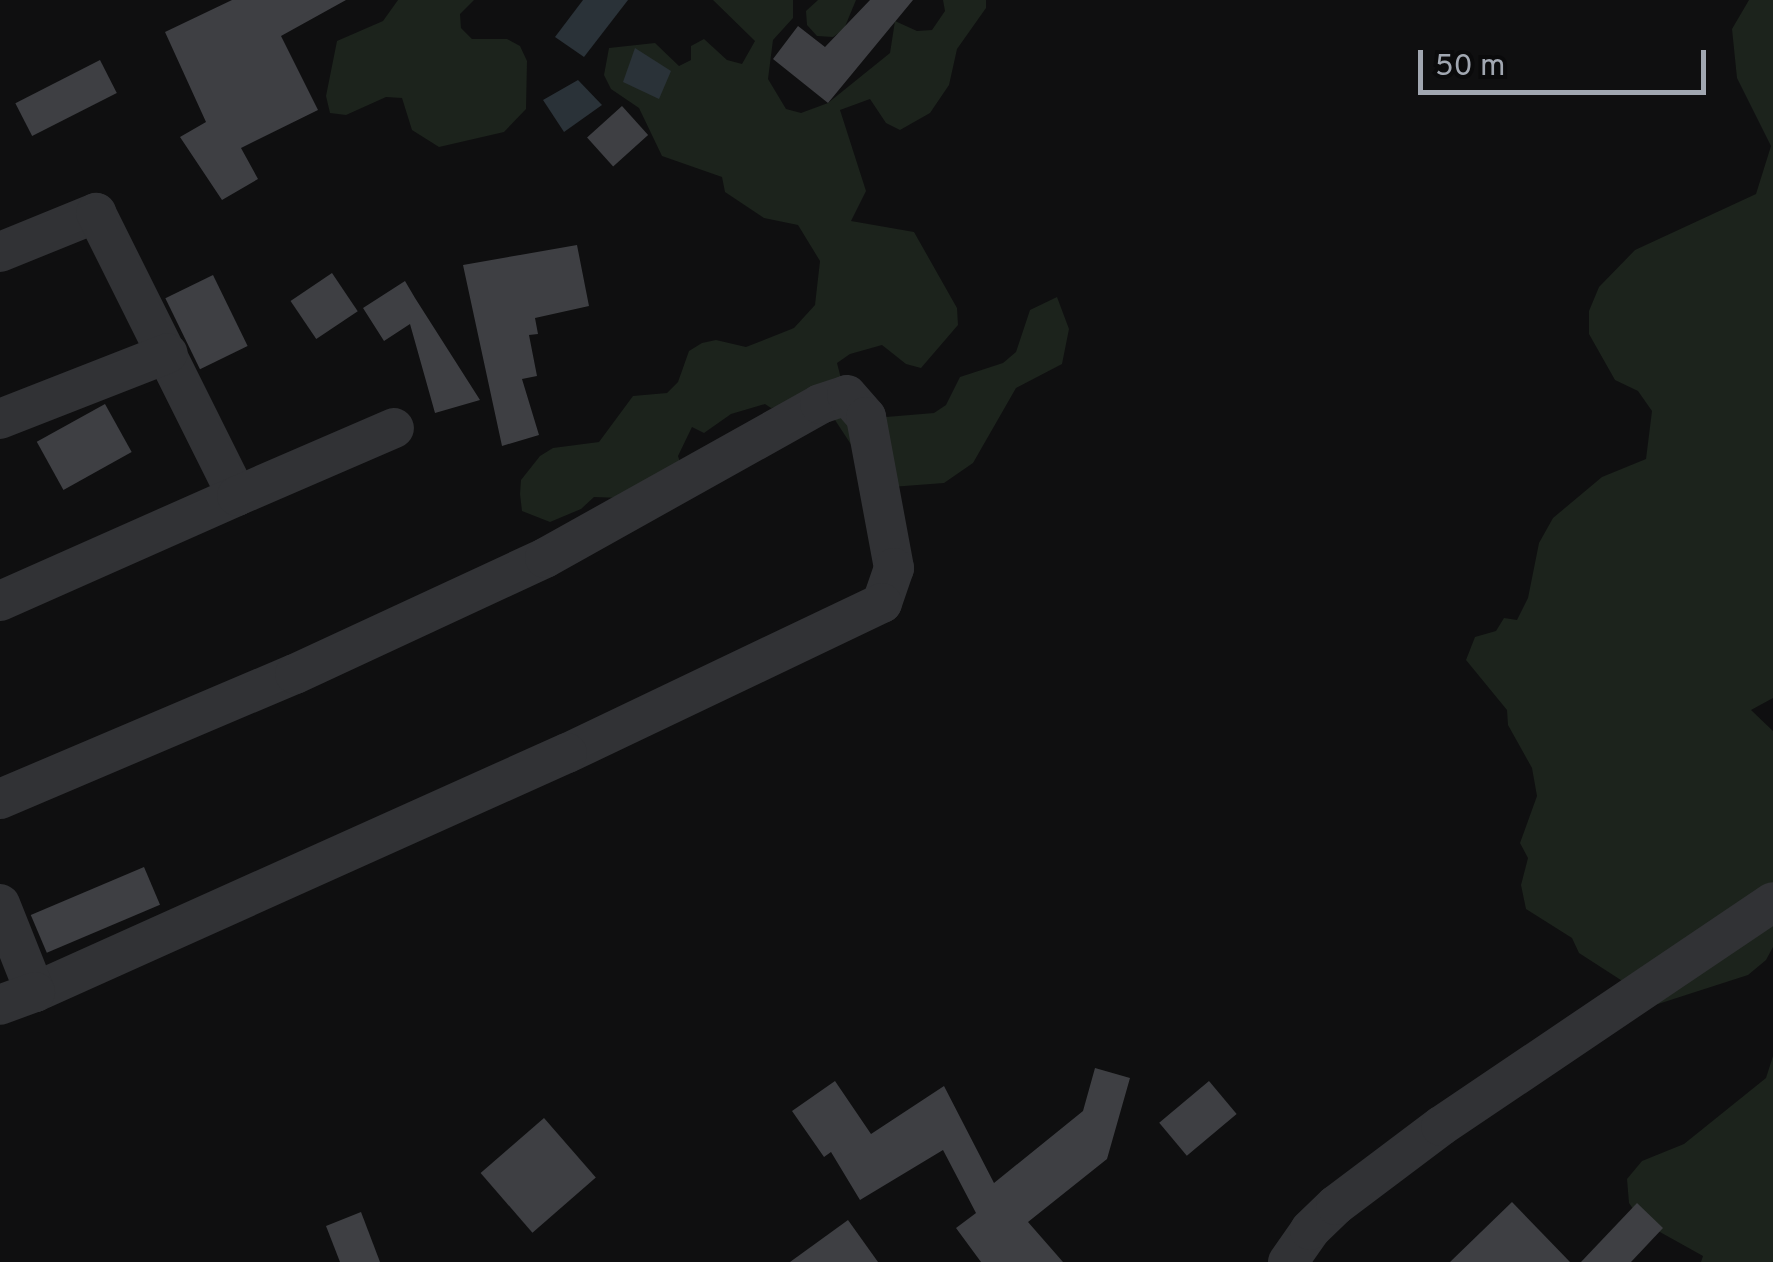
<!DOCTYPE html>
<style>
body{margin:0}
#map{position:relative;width:1773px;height:1262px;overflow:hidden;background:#0f0f10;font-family:Overpass,sans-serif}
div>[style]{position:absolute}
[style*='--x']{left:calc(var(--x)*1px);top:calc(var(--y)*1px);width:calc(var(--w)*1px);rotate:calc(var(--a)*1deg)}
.green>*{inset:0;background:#1c231c}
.water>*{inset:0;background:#2a3238}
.building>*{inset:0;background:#3e3f43;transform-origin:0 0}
.street>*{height:40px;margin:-20px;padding:0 20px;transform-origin:20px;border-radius:20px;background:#313235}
span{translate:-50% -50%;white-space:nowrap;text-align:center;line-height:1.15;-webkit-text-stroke:9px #0a0a0b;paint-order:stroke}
.scale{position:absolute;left:1418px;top:50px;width:288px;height:45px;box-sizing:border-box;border:5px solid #a1a7b1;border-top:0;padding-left:12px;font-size:30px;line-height:35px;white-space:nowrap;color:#a1a7b1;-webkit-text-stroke:8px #0a0a0b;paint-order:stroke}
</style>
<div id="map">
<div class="green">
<div style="clip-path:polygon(398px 0,474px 0,460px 14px,461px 28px,472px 39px,507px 39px,520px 46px,527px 61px,526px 109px,504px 132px,439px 147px,412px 130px,402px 98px,386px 97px,346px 115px,330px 113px,326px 96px,337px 41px,383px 21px)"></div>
<div style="clip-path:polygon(713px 0,793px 0,793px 18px,773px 40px,768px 79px,786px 109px,801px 113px,828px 103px,890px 53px,895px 21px,917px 31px,932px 30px,945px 11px,943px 0,986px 0,986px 8px,957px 49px,949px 85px,930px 113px,900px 130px,886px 123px,870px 99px,840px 110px,866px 191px,851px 221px,914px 232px,957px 308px,958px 325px,921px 368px,906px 364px,882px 345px,850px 354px,837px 363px,846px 398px,874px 418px,934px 413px,946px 405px,960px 377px,1003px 363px,1016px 352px,1030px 310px,1057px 297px,1069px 329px,1062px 364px,1016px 388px,973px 463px,944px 483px,891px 487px,875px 481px,833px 417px,807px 401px,771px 408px,765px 404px,731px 414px,704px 433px,692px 427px,678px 456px,689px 489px,676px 500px,594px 497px,581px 509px,550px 522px,522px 511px,520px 494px,521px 480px,540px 456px,553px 448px,599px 442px,633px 396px,667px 393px,678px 382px,689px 351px,702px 343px,716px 340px,746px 347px,794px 328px,815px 305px,820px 261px,798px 225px,764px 218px,725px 192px,722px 177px,662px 156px,639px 108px,611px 89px,604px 75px,609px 48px,655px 43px,679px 66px,691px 60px,691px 46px,704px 39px,727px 60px,742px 64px,755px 41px)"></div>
<div style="clip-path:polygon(818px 0,856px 0,844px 29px,833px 37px,817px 36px,807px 25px,806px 11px)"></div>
<div style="clip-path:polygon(1749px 0,1773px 0,1773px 698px,1751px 710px,1773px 731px,1773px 947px,1766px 960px,1748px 975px,1658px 1004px,1579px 953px,1572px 938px,1526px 909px,1521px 885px,1528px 858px,1520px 843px,1537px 796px,1532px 768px,1508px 725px,1507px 710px,1466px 660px,1475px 637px,1496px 631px,1504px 618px,1517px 620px,1528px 598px,1539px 543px,1553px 518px,1602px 477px,1646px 459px,1652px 411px,1638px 391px,1615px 380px,1589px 334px,1589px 311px,1599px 287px,1635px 250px,1756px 194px,1771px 146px,1737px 78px,1732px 29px)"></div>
<div style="clip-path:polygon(1773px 1056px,1773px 1262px,1701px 1262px,1703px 1256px,1642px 1222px,1629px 1203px,1627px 1179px,1642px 1161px,1684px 1144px,1766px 1078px)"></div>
</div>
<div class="water">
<div style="clip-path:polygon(583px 0,628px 0,584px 57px,555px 37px)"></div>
<div style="clip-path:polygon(635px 48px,671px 71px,659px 99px,623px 82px)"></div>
<div style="clip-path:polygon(578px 80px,602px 105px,564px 132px,543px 100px)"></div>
</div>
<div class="building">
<div style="clip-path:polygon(232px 0,346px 0,281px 36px,318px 110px,241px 148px,258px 179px,222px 200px,180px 137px,206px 122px,165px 32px)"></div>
<div style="clip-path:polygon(870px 0,913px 0,828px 103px,773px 59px,798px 26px,825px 47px)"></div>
<div style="left:100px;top:60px;width:37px;height:95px;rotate:63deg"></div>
<div style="left:622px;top:106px;width:39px;height:47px;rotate:48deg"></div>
<div style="clip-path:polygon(577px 245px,589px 306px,535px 318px,538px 334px,529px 335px,537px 376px,522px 379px,539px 435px,502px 446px,463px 265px)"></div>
<div style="left:332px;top:273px;width:46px;height:50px;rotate:56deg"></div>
<div style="left:213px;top:275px;width:79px;height:53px;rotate:64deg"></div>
<div style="clip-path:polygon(405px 281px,415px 298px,480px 400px,435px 413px,410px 324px,384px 341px,363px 308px)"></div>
<div style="left:105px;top:404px;width:55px;height:78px;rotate:61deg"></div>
<div style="left:144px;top:867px;width:41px;height:123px;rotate:67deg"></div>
<div style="clip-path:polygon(1095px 1068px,1130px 1078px,1107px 1159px,1028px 1222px,1063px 1262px,981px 1262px,956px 1228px,976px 1213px,943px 1150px,860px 1200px,831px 1152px,824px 1157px,792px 1111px,835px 1081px,871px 1134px,944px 1086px,994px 1183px,1083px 1111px)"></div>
<div style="left:1209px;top:1081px;width:43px;height:65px;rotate:50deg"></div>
<div style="left:544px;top:1118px;width:79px;height:84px;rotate:49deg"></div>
<div style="clip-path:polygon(1512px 1202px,1570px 1262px,1450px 1262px)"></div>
<div style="clip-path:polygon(1637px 1203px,1663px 1228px,1631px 1262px,1581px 1262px)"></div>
<div style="clip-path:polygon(361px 1212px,380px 1262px,340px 1262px,326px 1226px)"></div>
<div style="clip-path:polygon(848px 1220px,878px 1262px,790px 1262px)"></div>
</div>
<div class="street">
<div style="--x:0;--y:252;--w:104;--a:-22.1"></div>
<div style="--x:96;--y:213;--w:316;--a:63.5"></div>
<div style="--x:237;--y:496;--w:259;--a:156.1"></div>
<div style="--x:0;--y:419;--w:180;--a:-21.4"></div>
<div style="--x:237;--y:496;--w:171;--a:-23.4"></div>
<div style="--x:0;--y:799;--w:320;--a:-23"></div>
<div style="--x:295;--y:674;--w:276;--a:-24.9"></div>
<div style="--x:545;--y:558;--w:315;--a:-29.2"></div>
<div style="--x:820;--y:404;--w:28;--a:-18"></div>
<div style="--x:847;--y:395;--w:29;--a:49"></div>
<div style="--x:866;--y:417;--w:154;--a:79.5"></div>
<div style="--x:894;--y:568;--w:37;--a:109"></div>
<div style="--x:882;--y:603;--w:349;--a:154.5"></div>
<div style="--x:567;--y:753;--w:583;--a:155.81"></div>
<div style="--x:0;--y:904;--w:95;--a:68.3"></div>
<div style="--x:35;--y:992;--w:37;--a:160"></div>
<div style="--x:1288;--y:1262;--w:39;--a:-55"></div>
<div style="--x:1310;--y:1230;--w:36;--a:-44"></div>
<div style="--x:1336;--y:1205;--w:131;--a:-37"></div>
<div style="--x:1441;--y:1126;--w:400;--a:-34"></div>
</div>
<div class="scale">50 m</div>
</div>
